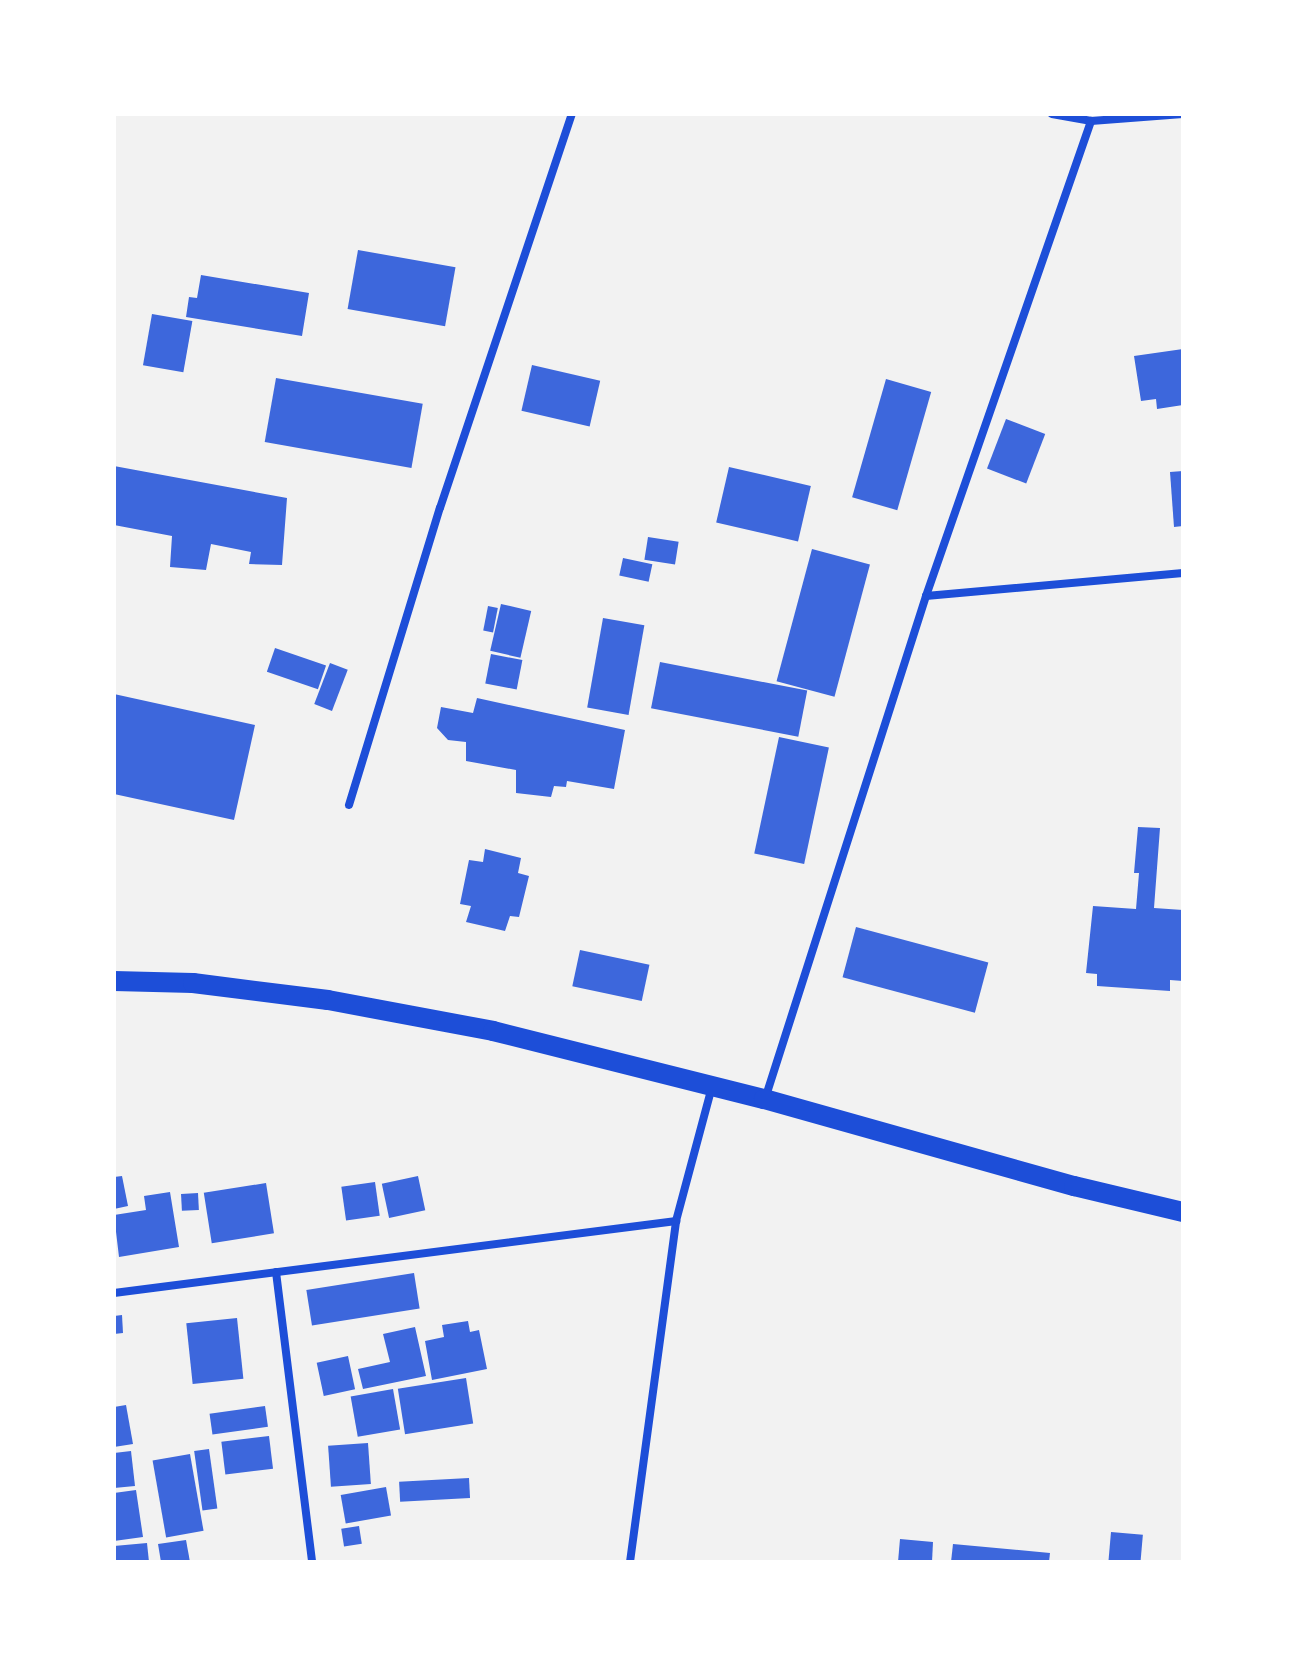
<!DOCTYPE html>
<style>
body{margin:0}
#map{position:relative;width:1297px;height:1676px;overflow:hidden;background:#f2f2f2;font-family:Inter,sans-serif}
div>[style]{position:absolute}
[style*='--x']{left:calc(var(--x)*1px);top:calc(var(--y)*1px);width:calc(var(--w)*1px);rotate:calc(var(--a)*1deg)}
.building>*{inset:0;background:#3d67dc;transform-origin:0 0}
.minor>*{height:8px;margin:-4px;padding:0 4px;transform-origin:4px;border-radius:4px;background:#1d4ed8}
.primary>*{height:20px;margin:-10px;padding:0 10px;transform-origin:10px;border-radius:10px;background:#1d4ed8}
span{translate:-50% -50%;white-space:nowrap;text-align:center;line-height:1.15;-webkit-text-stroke:7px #fff;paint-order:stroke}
.frame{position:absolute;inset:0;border:116px solid #fff;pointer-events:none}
</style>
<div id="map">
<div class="building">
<div style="left:358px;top:250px;width:99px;height:60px;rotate:10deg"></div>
<div style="clip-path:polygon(201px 275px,309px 293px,302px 336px,186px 317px,189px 297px,197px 298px)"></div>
<div style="left:152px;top:314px;width:41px;height:52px;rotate:10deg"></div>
<div style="clip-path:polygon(1183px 349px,1183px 405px,1157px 409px,1156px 399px,1141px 401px,1134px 356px)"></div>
<div style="left:532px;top:365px;width:70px;height:47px;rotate:13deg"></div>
<div style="left:276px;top:378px;width:149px;height:65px;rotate:10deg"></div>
<div style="left:886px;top:379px;width:47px;height:123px;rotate:16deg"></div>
<div style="left:1006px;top:419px;width:42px;height:53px;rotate:21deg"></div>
<div style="clip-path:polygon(114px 466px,287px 498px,282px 565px,249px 564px,251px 552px,211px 544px,206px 570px,170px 567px,172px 536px,114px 525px)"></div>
<div style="left:729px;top:467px;width:84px;height:57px;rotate:13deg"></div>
<div style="clip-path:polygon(1183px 471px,1183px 526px,1174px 527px,1170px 472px)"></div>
<div style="left:648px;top:537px;width:31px;height:23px;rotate:9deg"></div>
<div style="left:812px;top:549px;width:60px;height:137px;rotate:15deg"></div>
<div style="left:623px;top:558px;width:30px;height:18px;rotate:12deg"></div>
<div style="left:501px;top:604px;width:31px;height:48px;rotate:13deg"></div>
<div style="left:488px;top:606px;width:10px;height:25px;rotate:11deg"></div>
<div style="left:603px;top:618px;width:42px;height:91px;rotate:10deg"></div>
<div style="left:275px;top:648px;width:54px;height:25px;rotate:19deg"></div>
<div style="left:491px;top:654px;width:32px;height:30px;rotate:11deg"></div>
<div style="left:660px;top:662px;width:150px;height:47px;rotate:11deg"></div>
<div style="left:330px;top:663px;width:19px;height:44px;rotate:21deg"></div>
<div style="clip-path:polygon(114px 694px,255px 725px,234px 820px,114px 794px)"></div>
<div style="clip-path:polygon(477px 698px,625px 730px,614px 789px,567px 781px,566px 787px,554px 786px,551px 797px,516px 793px,516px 770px,466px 761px,466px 742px,448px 740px,437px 728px,441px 707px,473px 713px)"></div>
<div style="left:779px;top:737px;width:51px;height:119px;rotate:12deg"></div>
<div style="clip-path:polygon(1138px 827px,1160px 828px,1154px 908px,1183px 910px,1183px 981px,1170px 980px,1170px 991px,1097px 986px,1097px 974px,1086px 973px,1093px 906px,1136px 909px,1139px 873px,1134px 873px)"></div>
<div style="clip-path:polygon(485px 849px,521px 858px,518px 873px,529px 876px,519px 917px,510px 916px,505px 931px,466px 922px,471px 906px,460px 904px,469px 860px,483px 862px)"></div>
<div style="left:856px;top:927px;width:137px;height:52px;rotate:15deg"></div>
<div style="left:580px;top:950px;width:71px;height:37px;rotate:12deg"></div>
<div style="clip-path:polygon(122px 1176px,128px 1206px,114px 1209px,114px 1177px)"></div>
<div style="left:418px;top:1176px;width:35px;height:37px;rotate:78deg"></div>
<div style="left:375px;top:1182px;width:34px;height:34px;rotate:82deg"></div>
<div style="left:266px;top:1183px;width:51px;height:63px;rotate:81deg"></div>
<div style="clip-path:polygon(170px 1192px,179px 1247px,119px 1257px,114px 1215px,146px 1210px,144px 1196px)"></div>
<div style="left:198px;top:1193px;width:17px;height:17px;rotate:87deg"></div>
<div style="left:414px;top:1273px;width:36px;height:109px;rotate:81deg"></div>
<div style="clip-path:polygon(122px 1315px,123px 1333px,114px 1334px,114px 1316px)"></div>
<div style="left:237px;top:1318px;width:61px;height:51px;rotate:84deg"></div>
<div style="clip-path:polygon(468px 1321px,470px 1332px,479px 1330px,487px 1369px,432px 1380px,425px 1341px,444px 1337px,442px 1325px)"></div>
<div style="clip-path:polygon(415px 1327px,426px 1376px,363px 1389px,358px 1369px,390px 1362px,383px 1334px)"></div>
<div style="left:348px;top:1356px;width:34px;height:32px;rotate:78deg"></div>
<div style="left:466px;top:1378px;width:46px;height:69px;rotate:81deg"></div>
<div style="left:393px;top:1389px;width:41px;height:43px;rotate:80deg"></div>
<div style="clip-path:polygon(126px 1405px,133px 1444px,114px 1447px,114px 1407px)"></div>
<div style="left:265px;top:1406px;width:21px;height:56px;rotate:82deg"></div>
<div style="left:269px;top:1436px;width:33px;height:48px;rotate:83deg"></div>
<div style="left:368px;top:1443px;width:41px;height:40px;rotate:86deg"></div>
<div style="left:209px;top:1449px;width:60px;height:15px;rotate:82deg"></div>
<div style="clip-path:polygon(131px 1451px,135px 1486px,114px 1488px,114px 1453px)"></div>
<div style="left:190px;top:1454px;width:78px;height:38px;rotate:80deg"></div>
<div style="left:469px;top:1478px;width:20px;height:70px;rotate:87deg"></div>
<div style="left:386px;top:1487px;width:29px;height:46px;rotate:80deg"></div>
<div style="clip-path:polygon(136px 1490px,143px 1537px,114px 1541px,114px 1493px)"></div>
<div style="left:359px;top:1526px;width:18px;height:18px;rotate:81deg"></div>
<div style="left:1111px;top:1532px;width:32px;height:30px;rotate:5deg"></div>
<div style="clip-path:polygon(900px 1539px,933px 1542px,932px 1562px,898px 1562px)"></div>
<div style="clip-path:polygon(186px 1540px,190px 1562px,161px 1562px,158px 1544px)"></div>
<div style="clip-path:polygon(147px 1543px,149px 1562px,114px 1562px,114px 1546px)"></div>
<div style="clip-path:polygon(953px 1544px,1050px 1553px,1049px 1562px,951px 1562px)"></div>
</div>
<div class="minor">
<div style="--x:1052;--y:114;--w:40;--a:10"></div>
<div style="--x:1091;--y:121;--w:92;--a:-4.4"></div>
<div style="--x:926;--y:596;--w:258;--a:-5.1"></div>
<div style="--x:349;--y:805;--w:311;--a:-73"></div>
<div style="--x:440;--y:508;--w:416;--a:-71.5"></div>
<div style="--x:765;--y:1099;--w:528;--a:-72.25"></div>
<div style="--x:926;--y:596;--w:503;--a:-70.84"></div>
<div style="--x:276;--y:1272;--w:292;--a:82.9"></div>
<div style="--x:114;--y:1293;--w:567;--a:-7.3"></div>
<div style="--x:630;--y:1562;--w:344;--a:-82.3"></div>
<div style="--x:676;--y:1221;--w:139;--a:-75"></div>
</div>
<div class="primary">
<div style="--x:114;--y:981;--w:79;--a:1.5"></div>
<div style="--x:193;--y:983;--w:136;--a:7.2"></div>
<div style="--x:328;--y:1000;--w:168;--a:10.6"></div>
<div style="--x:493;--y:1031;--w:279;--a:14.1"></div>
<div style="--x:764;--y:1099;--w:322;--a:15.7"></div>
<div style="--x:1074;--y:1186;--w:112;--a:13.4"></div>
</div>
<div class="frame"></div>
</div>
